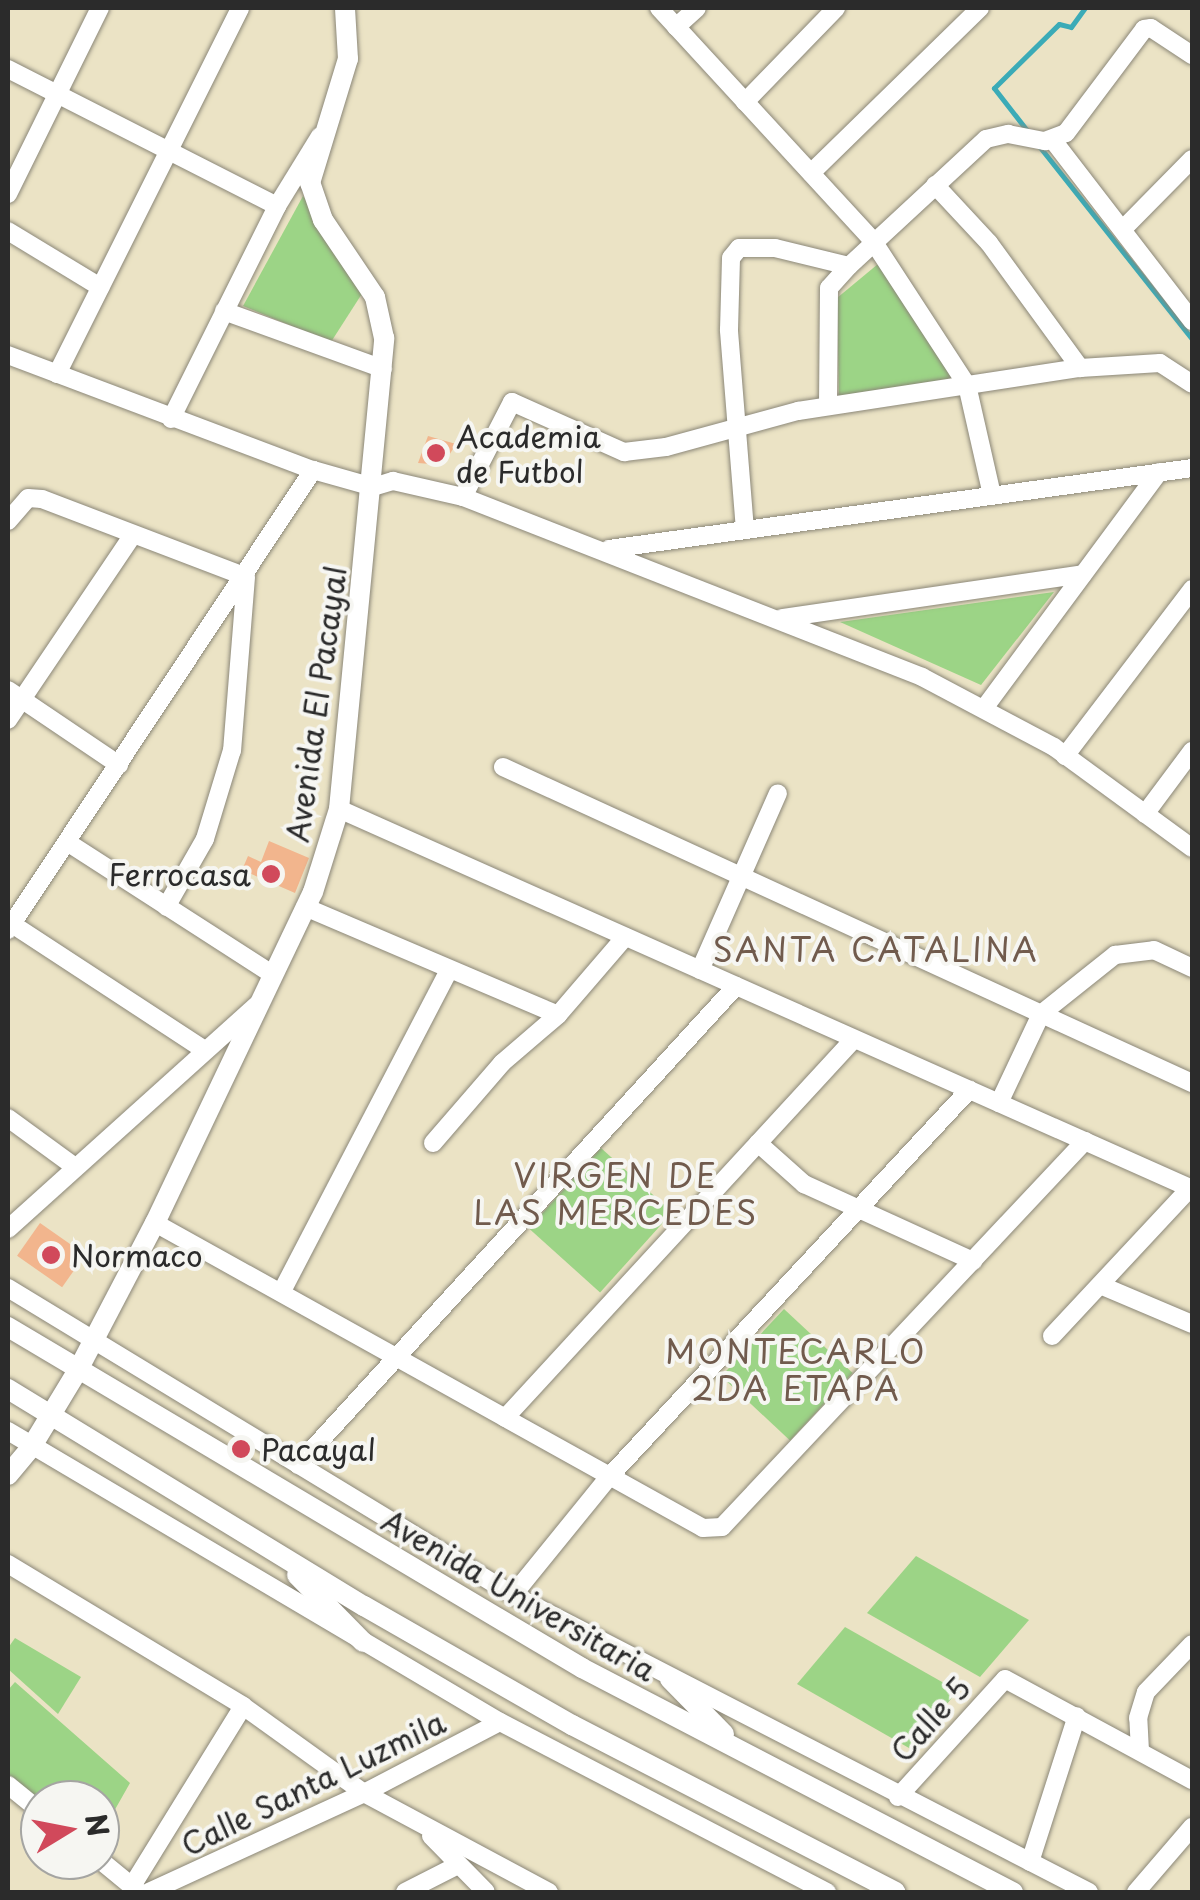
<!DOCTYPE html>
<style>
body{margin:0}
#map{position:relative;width:1200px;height:1900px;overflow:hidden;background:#ebe3c5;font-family:"Playpen Sans",sans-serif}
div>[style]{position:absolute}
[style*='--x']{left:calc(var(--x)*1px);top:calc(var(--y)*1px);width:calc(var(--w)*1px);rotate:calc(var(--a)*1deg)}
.green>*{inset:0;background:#9cd486;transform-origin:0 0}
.stream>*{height:5px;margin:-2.5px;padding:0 2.5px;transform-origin:2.5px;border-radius:2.5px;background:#3babb7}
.building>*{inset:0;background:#f2b58d;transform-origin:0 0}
.roads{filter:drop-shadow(0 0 2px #8b8778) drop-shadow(0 0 2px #8b8778)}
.minor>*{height:18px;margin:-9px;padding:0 9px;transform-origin:9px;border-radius:9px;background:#fff}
.tertiary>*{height:20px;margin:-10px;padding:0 10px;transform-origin:10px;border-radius:10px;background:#fff}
.dots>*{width:28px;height:28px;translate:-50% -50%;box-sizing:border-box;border:5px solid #f6f6f2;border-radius:50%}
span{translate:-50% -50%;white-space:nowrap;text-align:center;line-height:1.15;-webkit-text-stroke:8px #f6f6f2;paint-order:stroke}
.poi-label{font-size:30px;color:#2b2b2b}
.left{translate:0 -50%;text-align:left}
.right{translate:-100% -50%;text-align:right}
.street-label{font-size:30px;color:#2b2b2b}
.neighbourhood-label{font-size:32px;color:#715b4d;letter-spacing:2.5px}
.frame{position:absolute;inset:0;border:10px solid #2b2b2b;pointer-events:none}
.north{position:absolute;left:20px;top:1780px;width:100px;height:100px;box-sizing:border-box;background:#f6f6f2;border:2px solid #a5a5a2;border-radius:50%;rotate:80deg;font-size:28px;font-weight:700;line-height:40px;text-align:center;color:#2b2b2b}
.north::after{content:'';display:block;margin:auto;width:35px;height:45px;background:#d1495b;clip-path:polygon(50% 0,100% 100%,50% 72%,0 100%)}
</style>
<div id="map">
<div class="green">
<div style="clip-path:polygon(303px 196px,365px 289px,331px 342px,243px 306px)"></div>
<div style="clip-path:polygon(878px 264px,954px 380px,839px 398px,837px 298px)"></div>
<div style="clip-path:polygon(1054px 592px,981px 685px,840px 622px)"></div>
<div style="left:601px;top:1148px;width:96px;height:108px;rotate:42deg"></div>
<div style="left:784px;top:1309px;width:94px;height:92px;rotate:43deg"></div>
<div style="clip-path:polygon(916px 1556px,1029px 1620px,980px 1677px,867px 1613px)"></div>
<div style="clip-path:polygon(845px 1627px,958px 1691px,909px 1748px,797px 1684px)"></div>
<div style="clip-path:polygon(15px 1638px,81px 1677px,58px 1714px,8px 1669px,8px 1648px)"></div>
<div style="clip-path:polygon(15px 1682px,130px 1783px,100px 1836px,100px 1800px,40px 1803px,8px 1775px,8px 1690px)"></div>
</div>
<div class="stream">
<div style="--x:1029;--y:133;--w:57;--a:-127.9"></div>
<div style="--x:994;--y:88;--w:91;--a:-44.6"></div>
<div style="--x:1059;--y:24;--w:12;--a:14"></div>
<div style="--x:1071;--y:27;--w:24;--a:-54"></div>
<div style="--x:1039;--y:146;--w:246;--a:51.6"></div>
</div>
<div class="building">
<div style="clip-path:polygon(428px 436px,456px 444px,443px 465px,418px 463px)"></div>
<div style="clip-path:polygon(269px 841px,309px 858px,295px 893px,242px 870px,248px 856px,261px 862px)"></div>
<div style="left:40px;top:1223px;width:55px;height:40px;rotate:35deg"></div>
</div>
<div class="roads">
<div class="minor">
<div style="--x:659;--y:8;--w:316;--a:47.4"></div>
<div style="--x:873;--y:241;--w:172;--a:56.9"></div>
<div style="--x:967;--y:385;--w:113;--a:77.2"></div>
<div style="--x:676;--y:27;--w:28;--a:-42"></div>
<div style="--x:8;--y:69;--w:302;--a:27"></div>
<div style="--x:745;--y:102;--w:131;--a:-45.9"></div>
<div style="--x:1052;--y:139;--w:230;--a:52.4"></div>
<div style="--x:811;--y:173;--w:236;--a:-44.3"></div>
<div style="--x:935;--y:185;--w:79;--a:47"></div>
<div style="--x:989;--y:243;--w:155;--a:53.9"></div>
<div style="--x:8;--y:194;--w:208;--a:-63.7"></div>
<div style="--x:1124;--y:228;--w:97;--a:-45.4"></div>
<div style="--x:8;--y:231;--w:108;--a:31.3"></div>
<div style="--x:224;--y:311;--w:169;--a:20"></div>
<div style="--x:8;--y:355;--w:326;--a:20.7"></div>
<div style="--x:313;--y:470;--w:62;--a:15.8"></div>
<div style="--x:373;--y:487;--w:21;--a:-17"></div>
<div style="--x:393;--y:481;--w:72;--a:12.9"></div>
<div style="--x:463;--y:497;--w:493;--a:21.4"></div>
<div style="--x:922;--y:677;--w:149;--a:27.9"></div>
<div style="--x:1054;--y:747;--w:171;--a:36.2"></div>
<div style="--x:57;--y:374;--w:409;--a:-63.4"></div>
<div style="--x:828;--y:405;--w:117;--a:-89.5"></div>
<div style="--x:829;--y:288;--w:30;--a:-48"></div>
<div style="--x:171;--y:419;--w:238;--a:-63.5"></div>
<div style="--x:277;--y:206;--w:82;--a:-58.4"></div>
<div style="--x:463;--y:497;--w:107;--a:-62.7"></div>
<div style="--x:512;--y:402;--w:123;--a:24.1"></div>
<div style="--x:624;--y:452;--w:42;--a:-6.8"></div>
<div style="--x:666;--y:447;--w:137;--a:-15.3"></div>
<div style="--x:798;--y:411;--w:285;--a:-8.7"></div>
<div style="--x:1080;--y:368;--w:80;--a:-3.6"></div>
<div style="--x:1160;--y:363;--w:38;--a:33"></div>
<div style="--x:8;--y:521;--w:30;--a:-49"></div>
<div style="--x:28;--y:498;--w:14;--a:4"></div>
<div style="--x:42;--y:499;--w:218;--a:20.9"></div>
<div style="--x:246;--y:577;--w:174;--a:94.6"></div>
<div style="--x:232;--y:750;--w:93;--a:106.9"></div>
<div style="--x:205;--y:839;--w:78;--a:119.8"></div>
<div style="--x:745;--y:530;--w:201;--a:-94.6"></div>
<div style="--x:729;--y:330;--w:72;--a:-88.4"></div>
<div style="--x:731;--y:258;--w:13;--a:-51"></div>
<div style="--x:739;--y:248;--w:36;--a:0"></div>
<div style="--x:775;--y:248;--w:76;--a:13.7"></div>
<div style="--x:849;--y:266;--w:187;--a:-42.8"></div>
<div style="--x:986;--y:139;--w:23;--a:-13"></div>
<div style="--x:1008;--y:134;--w:38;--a:11"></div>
<div style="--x:1045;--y:141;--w:22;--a:-21"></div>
<div style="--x:1066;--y:133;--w:130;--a:-53.1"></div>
<div style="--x:1144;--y:29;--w:7;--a:-8"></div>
<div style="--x:1151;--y:28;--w:49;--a:33.4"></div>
<div style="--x:609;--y:549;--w:589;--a:-7.91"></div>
<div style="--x:782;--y:618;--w:304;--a:-8.3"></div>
<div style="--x:8;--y:690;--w:134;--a:34"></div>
<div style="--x:985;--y:707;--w:292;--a:-53.5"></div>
<div style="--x:8;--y:720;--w:222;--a:-56"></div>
<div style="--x:1065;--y:756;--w:210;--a:-52.7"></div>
<div style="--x:503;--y:767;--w:758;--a:24.64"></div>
<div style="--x:339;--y:809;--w:934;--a:24.01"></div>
<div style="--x:1145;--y:814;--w:79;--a:-53.3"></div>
<div style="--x:67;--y:842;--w:244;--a:32.8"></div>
<div style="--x:305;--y:907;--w:275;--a:23.1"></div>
<div style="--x:12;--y:924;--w:228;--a:33.2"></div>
<div style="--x:8;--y:930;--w:552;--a:-56.45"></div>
<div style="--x:700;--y:970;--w:193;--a:-66.2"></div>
<div style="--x:999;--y:1103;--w:98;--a:-64.7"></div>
<div style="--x:1041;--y:1014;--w:95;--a:-38.6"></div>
<div style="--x:1115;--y:955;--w:39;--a:-7"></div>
<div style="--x:1154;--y:950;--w:42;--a:25.3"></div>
<div style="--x:8;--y:1118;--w:83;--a:36.2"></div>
<div style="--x:433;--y:1143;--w:106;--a:-49.2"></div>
<div style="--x:502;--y:1063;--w:74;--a:-40.6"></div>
<div style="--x:558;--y:1015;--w:103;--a:-49.3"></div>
<div style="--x:758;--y:1143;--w:62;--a:41.7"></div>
<div style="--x:804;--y:1184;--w:186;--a:24.5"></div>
<div style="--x:155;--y:1223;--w:627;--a:29.1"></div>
<div style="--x:703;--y:1528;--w:19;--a:-3"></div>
<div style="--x:722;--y:1527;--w:530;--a:-46.76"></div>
<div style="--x:8;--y:1229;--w:334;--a:-42"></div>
<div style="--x:1100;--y:1285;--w:100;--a:23"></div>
<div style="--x:8;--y:1288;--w:591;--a:31.3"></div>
<div style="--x:513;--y:1595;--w:648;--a:27.28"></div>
<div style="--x:282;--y:1291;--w:360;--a:-62.5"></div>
<div style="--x:1052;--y:1336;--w:202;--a:-47"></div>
<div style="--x:505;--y:1418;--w:515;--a:-47.36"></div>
<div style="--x:8;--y:1431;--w:572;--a:30.6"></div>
<div style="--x:500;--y:1722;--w:369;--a:27.5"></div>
<div style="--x:298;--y:1465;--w:649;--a:-47.56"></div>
<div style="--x:8;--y:1564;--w:275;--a:31.1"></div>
<div style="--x:243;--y:1706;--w:149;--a:35.7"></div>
<div style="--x:364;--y:1793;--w:210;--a:28.2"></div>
<div style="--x:513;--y:1595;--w:152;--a:-50.9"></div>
<div style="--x:609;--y:1477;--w:529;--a:-47.07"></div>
<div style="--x:1140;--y:1751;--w:33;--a:-93"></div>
<div style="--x:1138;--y:1718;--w:27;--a:-73"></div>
<div style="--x:1146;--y:1692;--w:66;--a:-46.2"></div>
<div style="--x:8;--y:1785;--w:41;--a:39.1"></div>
<div style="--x:898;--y:1797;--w:159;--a:-47.8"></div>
<div style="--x:1005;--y:1679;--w:213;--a:28.4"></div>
<div style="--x:431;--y:1836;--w:78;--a:45.5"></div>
<div style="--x:100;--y:1860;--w:50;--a:39.4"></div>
<div style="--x:1030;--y:1862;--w:153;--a:-72.2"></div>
<div style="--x:132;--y:1886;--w:211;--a:-58.3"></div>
<div style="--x:149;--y:1892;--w:237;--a:-24.7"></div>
<div style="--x:364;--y:1793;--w:153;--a:-27.6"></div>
<div style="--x:405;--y:1892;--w:59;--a:-27"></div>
<div style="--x:1136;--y:1892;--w:86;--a:-49.3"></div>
</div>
<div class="tertiary">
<div style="--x:8;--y:1327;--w:668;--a:30.71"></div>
<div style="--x:582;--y:1668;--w:486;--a:27.5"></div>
<div style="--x:8;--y:1389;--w:417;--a:31.4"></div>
<div style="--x:364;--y:1606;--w:240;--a:29.8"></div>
<div style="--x:572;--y:1725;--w:364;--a:27.3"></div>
<div style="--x:8;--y:1475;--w:38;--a:-50"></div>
<div style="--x:32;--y:1446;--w:89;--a:-58.8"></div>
<div style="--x:78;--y:1370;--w:166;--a:-62.4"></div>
<div style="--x:155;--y:1223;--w:367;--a:-64.5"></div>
<div style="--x:313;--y:892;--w:87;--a:-72.6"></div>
<div style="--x:339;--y:809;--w:473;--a:-84.5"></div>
<div style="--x:384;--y:338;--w:42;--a:-102.4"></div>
<div style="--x:375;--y:297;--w:93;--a:-124"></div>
<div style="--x:323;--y:220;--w:39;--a:-109"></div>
<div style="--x:310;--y:183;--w:130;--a:-73"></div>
<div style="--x:348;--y:59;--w:51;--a:-93.4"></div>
<div style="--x:297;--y:1575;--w:94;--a:45.4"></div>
<div style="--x:670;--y:1679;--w:77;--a:45.5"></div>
</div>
</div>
<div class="dots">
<div style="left:436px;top:453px;background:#d1495b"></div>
<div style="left:271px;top:874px;background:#d1495b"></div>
<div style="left:51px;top:1255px;background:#d1495b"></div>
<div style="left:241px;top:1449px;background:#d1495b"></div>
</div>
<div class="poi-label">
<span class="left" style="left:456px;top:453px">Academia<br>de Futbol</span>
<span class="right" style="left:251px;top:874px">Ferrocasa</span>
<span class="left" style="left:71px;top:1255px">Normaco</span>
<span class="left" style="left:261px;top:1449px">Pacayal</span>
</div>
<div class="street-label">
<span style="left:316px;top:704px;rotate:-82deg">Avenida El Pacayal</span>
<span style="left:519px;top:1595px;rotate:30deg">Avenida Universitaria</span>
<span style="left:930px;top:1719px;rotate:-48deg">Calle 5</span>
<span style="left:313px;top:1783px;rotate:-26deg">Calle Santa Luzmila</span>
</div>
<div class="neighbourhood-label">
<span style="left:876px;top:949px">SANTA CATALINA</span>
<span style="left:616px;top:1194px">VIRGEN DE<br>LAS MERCEDES</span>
<span style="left:796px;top:1370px">MONTECARLO<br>2DA ETAPA</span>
</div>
<div class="frame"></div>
<div class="north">N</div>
</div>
